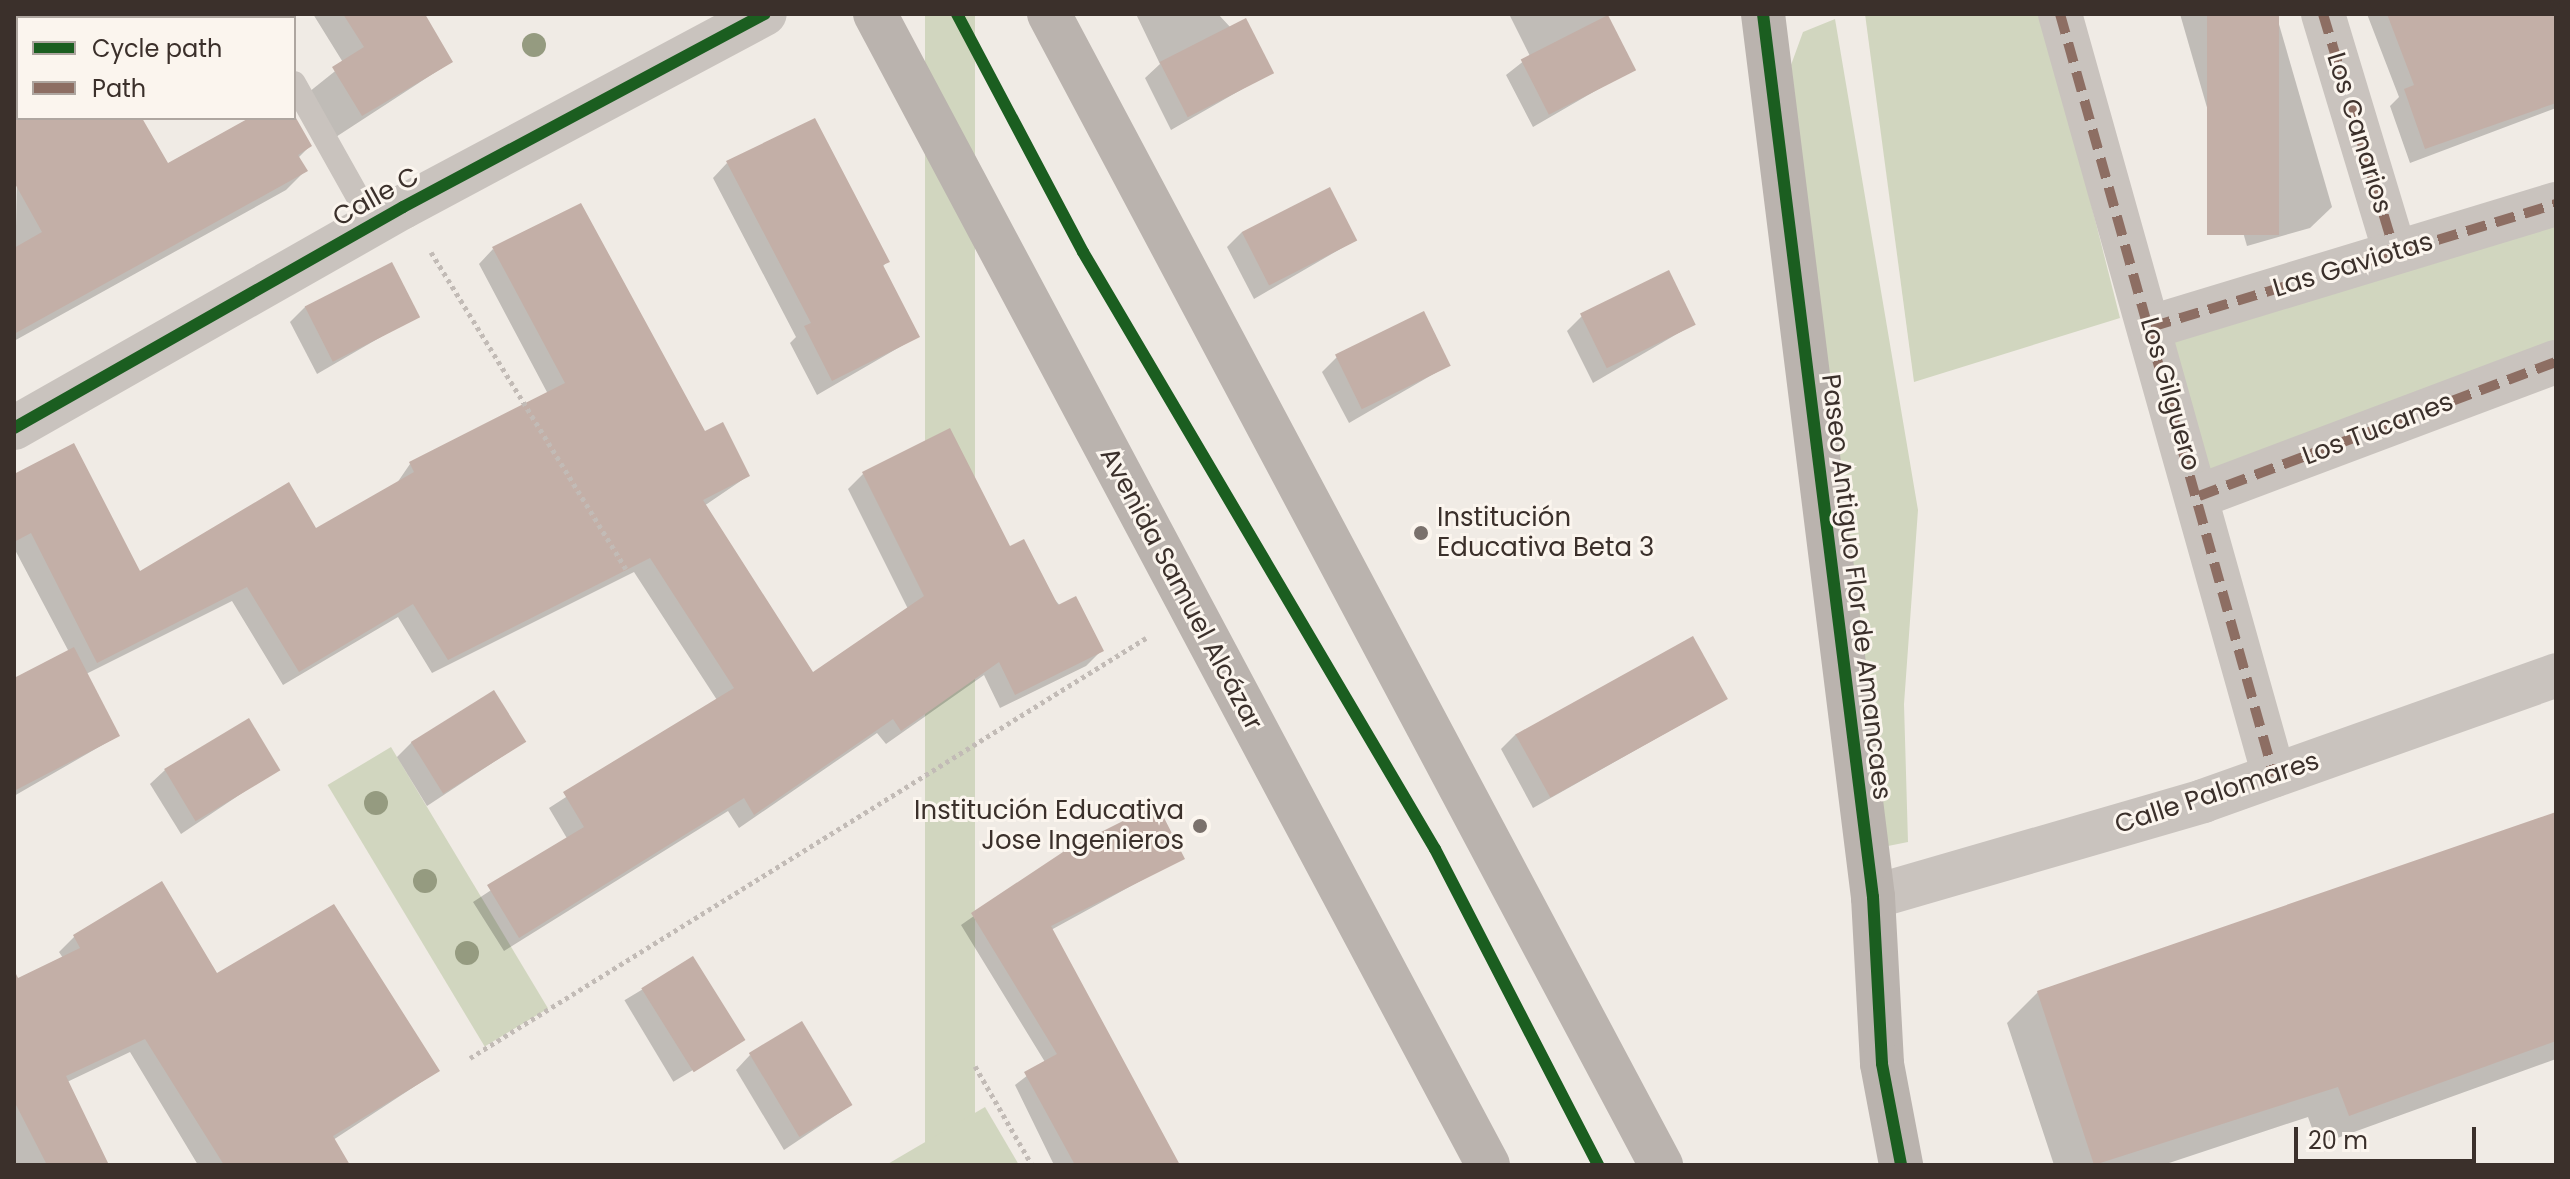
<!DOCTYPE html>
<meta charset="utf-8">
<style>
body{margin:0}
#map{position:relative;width:2570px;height:1179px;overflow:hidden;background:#f0ebe5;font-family:Poppins,sans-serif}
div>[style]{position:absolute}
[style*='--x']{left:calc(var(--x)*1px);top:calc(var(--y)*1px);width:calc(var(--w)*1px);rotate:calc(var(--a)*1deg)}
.green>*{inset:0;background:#d1d6bf;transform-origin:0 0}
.shadow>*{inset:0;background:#0003;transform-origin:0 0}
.building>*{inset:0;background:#c3afa7;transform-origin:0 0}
.path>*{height:5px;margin-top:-2.5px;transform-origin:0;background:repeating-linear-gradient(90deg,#c2bbb6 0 4px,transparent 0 8px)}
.lane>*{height:24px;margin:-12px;padding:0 12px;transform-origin:12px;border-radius:12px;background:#c9c3be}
.street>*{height:44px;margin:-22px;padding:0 22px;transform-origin:22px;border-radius:22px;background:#c9c3be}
.secondary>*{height:44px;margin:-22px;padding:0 22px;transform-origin:22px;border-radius:22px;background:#bab3ae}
.quiet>*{height:10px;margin-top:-5px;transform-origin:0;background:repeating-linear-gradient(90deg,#8d6e63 0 20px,transparent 0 30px)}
.cycleway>*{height:12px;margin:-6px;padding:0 6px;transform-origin:6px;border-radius:6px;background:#1b5e20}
.trees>*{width:24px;height:24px;margin:-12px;border-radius:50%;background:#959b80}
.dots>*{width:22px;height:22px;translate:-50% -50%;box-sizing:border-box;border:4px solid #fbf5ee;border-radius:50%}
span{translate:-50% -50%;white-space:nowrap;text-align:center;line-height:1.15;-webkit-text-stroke:6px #fbf5ee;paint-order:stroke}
.street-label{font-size:26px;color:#3b302b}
.poi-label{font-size:26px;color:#3b302b}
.left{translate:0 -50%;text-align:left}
.right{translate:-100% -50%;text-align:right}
.frame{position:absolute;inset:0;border:16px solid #3b302b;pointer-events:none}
.legend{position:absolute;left:16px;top:16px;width:280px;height:104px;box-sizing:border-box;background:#fbf5ee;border:2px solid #aea6a0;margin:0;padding:10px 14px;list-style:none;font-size:24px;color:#3b302b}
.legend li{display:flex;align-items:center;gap:16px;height:40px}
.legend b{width:40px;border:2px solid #aea6a0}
.scale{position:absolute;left:2294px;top:1127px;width:182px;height:36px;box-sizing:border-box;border:4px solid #3b302b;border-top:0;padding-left:10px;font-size:24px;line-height:28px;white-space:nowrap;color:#3b302b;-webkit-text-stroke:6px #fbf5ee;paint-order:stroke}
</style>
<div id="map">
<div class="green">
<div style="left:925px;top:14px;width:50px;height:1299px"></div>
<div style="clip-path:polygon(1865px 14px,2043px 14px,2120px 318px,1914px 382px)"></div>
<div style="clip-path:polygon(1835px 19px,1918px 510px,1904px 704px,1908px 842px,1883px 847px,1791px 65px,1803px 32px)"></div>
<div style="clip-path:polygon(2556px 223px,2556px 344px,2210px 474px,2171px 335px)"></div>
<div style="left:391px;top:747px;width:305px;height:74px;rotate:59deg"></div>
<div style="clip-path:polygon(985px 1107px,1019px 1165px,886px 1165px)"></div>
</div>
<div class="shadow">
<div style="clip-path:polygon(313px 14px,423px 14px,451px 62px,319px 148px,294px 104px,344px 64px)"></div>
<div style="clip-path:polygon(1136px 14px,1218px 14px,1272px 72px,1171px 130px,1145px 78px,1160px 64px)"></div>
<div style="clip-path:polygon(1509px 14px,1606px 14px,1633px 69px,1533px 127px,1506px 75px,1530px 56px)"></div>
<div style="clip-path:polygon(2180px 14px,2276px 14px,2332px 207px,2310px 228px,2247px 246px)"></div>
<div style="clip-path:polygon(2367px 14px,2460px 14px,2556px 35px,2556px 108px,2410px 163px,2390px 106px,2399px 97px)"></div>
<div style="clip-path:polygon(18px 112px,18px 118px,139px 118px,167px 166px,253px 118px,294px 118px,310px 146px,298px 158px,305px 171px,286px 190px,14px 341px)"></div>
<div style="clip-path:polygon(727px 163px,888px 261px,882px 267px,917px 337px,817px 395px,790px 343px,796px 337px,713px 178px)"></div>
<div style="clip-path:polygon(1242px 232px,1354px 241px,1254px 299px,1227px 247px)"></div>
<div style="clip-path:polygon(493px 249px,748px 476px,704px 506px,813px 675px,908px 609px,848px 489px,863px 474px,1009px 549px,1101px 651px,1086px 666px,1000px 708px,984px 675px,886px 744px,877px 733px,739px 828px,728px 811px,504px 951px,473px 902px,568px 840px,549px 808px,717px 700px,634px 572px,432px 673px,398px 617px,283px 685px,232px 601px,86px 674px,118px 736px,14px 796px,14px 680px,69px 652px,14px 548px,14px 476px,139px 574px,316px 530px,397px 483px,410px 464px,548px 394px,479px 264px)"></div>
<div style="clip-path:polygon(305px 307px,417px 316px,317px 374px,290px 322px)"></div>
<div style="clip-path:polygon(1582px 316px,1694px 324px,1593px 383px,1567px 331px)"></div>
<div style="clip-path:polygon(1337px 357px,1449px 365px,1349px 423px,1322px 372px)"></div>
<div style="clip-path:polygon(1726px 699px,1533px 808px,1501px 749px,1516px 734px)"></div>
<div style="clip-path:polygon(412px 742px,524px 742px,427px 806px,397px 757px)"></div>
<div style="clip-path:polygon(278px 769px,181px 834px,150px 784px,165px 770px)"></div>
<div style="clip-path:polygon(2556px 824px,2556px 1059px,2318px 1145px,2308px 1117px,2163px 1165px,2054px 1165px,2007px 1023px,2038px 992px)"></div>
<div style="clip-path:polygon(1070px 849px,1182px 858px,1051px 930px,1179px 1165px,1054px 1165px,1015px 1085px,1045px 1062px,961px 925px)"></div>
<div style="clip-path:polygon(161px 884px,216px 975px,438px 1071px,333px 1140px,347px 1165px,198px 1165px,130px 1052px,67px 1082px,107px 1165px,14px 1165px,14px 982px,63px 958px,59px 952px,74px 937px)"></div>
<div style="left:693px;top:959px;width:95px;height:80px;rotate:59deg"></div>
<div style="clip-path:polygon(750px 1055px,851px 1105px,784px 1150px,736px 1070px)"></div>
</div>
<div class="building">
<div style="clip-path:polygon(343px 14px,425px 14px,453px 62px,362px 116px,332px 67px,364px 47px)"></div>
<div style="left:2207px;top:14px;width:72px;height:221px"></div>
<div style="clip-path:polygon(2387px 14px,2556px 14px,2556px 103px,2425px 149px,2404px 89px,2414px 85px)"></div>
<div style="left:1608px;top:15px;width:62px;height:98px;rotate:63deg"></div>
<div style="left:1246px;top:18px;width:62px;height:97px;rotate:63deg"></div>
<div style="clip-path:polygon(14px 118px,142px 118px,168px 163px,249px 118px,296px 118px,312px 146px,298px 155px,308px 171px,14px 334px,14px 248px,42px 232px,14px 182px)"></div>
<div style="clip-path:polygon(815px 118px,890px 262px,883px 265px,920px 337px,832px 381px,804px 326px,811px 323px,726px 161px)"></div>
<div style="left:1330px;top:187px;width:60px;height:99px;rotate:63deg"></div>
<div style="clip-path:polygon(581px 203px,705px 431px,723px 422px,750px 476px,703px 500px,813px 672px,924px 596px,862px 472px,950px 428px,1010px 546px,1024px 539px,1058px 605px,1076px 596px,1104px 651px,1015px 695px,999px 662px,901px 731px,893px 719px,754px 815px,744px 798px,519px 938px,487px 885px,584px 827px,563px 792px,734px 688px,650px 558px,448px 660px,413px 604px,299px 672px,247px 587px,97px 663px,31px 533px,14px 542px,14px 474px,74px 443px,140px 571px,289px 482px,316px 528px,414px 472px,409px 462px,565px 383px,492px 247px)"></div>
<div style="left:392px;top:262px;width:62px;height:98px;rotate:63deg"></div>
<div style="left:1669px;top:270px;width:61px;height:99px;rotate:64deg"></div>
<div style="left:1424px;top:311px;width:61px;height:99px;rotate:64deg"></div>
<div style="left:1693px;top:636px;width:72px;height:203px;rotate:61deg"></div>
<div style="clip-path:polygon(74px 647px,120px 736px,14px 791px,14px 678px)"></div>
<div style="left:494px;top:690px;width:61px;height:98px;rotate:58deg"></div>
<div style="left:249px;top:718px;width:61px;height:99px;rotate:59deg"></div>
<div style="clip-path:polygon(1157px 804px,1185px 859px,1051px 926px,1180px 1165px,1075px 1165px,1024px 1072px,1057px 1054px,971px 913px,1069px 848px)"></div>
<div style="clip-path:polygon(2556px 812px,2556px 1041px,2349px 1116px,2338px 1087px,2094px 1165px,2037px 991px)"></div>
<div style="clip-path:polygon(162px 881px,217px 973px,334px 904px,440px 1071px,333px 1136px,350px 1165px,224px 1165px,145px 1039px,66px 1076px,109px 1165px,47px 1165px,14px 1101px,14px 970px,18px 978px,80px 948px,73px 935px)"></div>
<div style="left:693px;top:956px;width:99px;height:61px;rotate:58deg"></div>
<div style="left:802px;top:1021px;width:98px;height:62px;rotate:59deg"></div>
</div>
<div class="path">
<div style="--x:431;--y:252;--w:372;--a:58.4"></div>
<div style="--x:470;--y:1058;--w:796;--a:-31.85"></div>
<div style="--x:975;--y:1066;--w:114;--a:60.1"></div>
</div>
<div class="lane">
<div style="--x:252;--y:14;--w:4;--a:63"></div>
<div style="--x:294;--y:83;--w:162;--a:60.7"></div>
</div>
<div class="street">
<div style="--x:2060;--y:14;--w:791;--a:74.31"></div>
<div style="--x:2323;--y:14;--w:249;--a:73.2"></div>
<div style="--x:2151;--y:327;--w:423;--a:-16.9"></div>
<div style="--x:14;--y:428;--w:447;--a:-29.6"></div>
<div style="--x:403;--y:207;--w:410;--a:-28.1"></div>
<div style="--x:2199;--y:496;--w:381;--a:-20.6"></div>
<div style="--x:1873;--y:897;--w:344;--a:-16.2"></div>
<div style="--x:2203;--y:801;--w:375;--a:-19.6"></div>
</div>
<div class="secondary">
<div style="--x:875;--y:14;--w:1304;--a:61.96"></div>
<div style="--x:1049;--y:14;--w:1304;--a:62"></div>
<div style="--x:1763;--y:14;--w:890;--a:82.9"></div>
<div style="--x:1873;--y:897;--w:167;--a:86.9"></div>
<div style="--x:1882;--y:1064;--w:103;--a:79.3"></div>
</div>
<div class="quiet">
<div style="--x:2060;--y:14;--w:791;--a:74.31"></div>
<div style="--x:2323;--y:14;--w:249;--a:73.2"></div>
<div style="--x:2151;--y:327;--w:423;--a:-16.9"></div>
<div style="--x:2199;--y:496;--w:381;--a:-20.6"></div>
</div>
<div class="cycleway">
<div style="--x:957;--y:14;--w:269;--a:62.1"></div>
<div style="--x:1083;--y:252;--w:693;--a:59.48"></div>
<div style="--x:1435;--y:849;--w:356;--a:62.7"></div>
<div style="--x:1763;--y:14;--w:890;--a:82.9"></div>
<div style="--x:1873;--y:897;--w:167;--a:86.9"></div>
<div style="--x:1882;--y:1064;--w:103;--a:79.3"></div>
<div style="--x:14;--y:428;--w:447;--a:-29.6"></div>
<div style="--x:403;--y:207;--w:410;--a:-28.1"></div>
</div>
<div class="trees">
<div style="left:534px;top:45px"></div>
<div style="left:376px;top:803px"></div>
<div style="left:425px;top:881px"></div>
<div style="left:467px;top:953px"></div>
</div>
<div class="dots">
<div style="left:1421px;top:533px;background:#7a716c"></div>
<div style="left:1200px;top:826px;background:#7a716c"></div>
</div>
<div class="street-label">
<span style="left:2359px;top:133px;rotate:73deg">Los Canarios</span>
<span style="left:376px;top:197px;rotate:-29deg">Calle C</span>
<span style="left:2353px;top:265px;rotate:-17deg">Las Gaviotas</span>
<span style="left:2170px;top:394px;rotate:74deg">Los Gilguero</span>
<span style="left:2378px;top:429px;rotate:-21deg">Los Tucanes</span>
<span style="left:1856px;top:587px;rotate:83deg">Paseo Antiguo Flor de Amancaes</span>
<span style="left:1181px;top:589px;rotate:62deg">Avenida Samuel Alcázar</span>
<span style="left:2217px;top:793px;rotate:-18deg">Calle Palomares</span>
</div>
<div class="poi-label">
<span class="left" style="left:1437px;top:533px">Institución<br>Educativa Beta 3</span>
<span class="right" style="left:1184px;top:826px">Institución Educativa<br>Jose Ingenieros</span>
</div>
<div class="frame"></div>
<ul class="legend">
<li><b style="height:10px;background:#1b5e20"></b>Cycle path</li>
<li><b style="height:10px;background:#8d6e63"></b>Path</li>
</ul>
<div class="scale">20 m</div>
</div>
